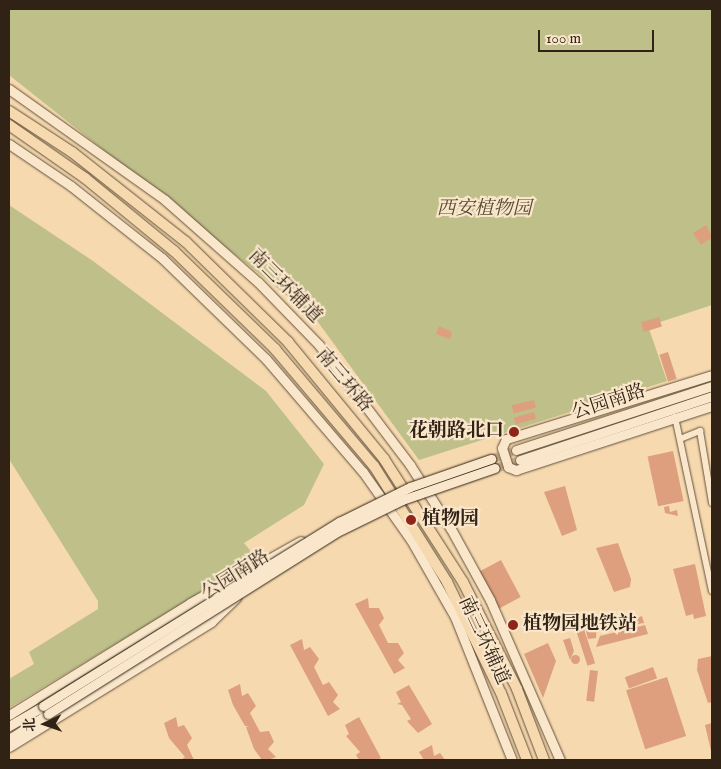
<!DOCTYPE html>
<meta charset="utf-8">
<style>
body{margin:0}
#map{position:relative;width:721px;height:769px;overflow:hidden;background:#f6d9af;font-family:"IM FELL English","Noto Serif SC",serif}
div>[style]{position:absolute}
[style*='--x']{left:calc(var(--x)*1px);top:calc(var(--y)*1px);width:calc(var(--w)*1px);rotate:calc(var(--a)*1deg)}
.green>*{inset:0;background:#bebf89}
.building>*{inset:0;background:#de9f7e;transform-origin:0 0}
.round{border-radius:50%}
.secondary-tunnel>*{height:9px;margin-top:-4.5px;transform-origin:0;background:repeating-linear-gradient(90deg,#ceb490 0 9px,transparent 0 13.5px)}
.roads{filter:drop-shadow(0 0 1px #62503b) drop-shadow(0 0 1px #62503b)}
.minor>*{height:6px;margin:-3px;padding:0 3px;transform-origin:3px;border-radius:3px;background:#f9e6cb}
.secondary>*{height:9px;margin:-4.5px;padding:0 4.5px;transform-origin:4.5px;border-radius:4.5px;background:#f9e6cb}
.trunk>*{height:10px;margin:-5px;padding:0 5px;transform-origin:5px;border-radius:5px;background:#f6d9af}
.bridges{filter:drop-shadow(0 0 1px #302214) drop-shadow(0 0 1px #302214)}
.secondary-bridge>*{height:9px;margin:-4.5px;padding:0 4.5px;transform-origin:4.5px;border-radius:4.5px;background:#f9e6cb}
.dots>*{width:14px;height:14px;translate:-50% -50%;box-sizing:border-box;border:2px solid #f9e6cb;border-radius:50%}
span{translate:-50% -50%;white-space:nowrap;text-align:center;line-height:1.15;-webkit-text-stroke:4.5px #f9e6cb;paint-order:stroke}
.park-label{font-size:19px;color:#544931;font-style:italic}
.street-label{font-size:19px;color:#302214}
.poi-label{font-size:19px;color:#302214;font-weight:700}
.right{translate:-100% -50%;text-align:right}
.left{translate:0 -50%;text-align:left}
.frame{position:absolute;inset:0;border:10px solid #302214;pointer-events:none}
.north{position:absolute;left:20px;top:699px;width:50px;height:50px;-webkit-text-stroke:4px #f9e6cb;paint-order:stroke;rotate:267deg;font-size:14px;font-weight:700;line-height:20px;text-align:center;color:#302214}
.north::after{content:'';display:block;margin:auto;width:18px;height:22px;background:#302214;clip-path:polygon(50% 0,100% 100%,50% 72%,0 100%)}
.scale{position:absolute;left:538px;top:30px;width:116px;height:22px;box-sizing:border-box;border:2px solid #302214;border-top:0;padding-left:6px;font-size:15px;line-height:18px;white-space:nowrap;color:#302214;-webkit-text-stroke:4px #f9e6cb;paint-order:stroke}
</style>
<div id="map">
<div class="green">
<div style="clip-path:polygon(9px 9px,712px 9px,712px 305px,648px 326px,667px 381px,419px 460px,315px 318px,9px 75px)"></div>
<div style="clip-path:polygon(9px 205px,93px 261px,266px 391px,324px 464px,304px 505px,244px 543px,254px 555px,223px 579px,9px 708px,9px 679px,34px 664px,29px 652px,98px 609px,98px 601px,9px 459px)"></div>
</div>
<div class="building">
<div style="clip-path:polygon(706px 225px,712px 237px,701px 245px,693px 233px)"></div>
<div style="left:659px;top:317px;width:10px;height:19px;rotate:73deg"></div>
<div style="clip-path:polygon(439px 326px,452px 332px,450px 339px,436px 334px)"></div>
<div style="left:668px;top:352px;width:28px;height:9px;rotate:72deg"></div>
<div style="left:534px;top:400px;width:8px;height:23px;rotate:76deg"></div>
<div style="left:534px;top:412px;width:7px;height:21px;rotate:74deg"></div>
<div style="left:673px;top:451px;width:51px;height:26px;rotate:78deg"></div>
<div style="clip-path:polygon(565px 486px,577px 530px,562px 536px,544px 492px)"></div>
<div style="clip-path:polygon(669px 506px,670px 512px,677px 510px,678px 516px,665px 513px,664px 507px)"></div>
<div style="clip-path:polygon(618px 543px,631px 579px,630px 587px,614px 592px,596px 548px)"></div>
<div style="left:501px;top:560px;width:42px;height:25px;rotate:62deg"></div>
<div style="clip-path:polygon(695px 564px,706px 616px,694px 619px,693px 614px,686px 616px,673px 569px)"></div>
<div style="clip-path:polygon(368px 598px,369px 608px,379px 608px,384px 618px,379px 625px,388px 643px,398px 643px,404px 653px,398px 660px,405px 668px,394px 674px,355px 604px)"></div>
<div style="clip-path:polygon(642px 616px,644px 623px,627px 626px,627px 622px)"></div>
<div style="clip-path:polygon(597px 623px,596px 638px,588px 639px,585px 626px)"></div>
<div style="clip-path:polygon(645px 625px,648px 634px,596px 647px,600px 636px)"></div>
<div style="left:584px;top:629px;width:36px;height:8px;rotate:72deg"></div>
<div style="clip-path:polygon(570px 638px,574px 651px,570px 660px,563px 640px)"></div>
<div style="clip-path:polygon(302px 639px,304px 650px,310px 647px,319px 659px,314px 667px,323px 685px,329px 682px,338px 695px,333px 702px,340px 709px,328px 716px,290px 645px)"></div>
<div style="clip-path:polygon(548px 643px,556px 661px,543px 698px,524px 654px)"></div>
<div class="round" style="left:570.5px;top:654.5px;width:9px;height:9px"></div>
<div style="clip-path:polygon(712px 656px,712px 702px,708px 703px,697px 670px,698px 659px)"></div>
<div style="left:653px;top:667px;width:12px;height:30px;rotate:70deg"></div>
<div style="left:590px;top:670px;width:8px;height:31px;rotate:7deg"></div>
<div style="left:667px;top:677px;width:62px;height:43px;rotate:72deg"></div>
<div style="clip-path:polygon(240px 684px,242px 696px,248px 693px,256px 706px,250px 713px,260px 732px,269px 731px,274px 742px,268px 749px,276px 757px,268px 760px,262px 760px,254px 749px,246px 727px,249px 726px,245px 726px,233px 705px,228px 690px)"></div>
<div style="clip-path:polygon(409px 685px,432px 724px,418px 733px,407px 721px,411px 719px,402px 705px,397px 704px,401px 702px,396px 692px)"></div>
<div style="clip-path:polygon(176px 717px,178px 727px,184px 725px,192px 738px,187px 745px,194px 760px,181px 760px,185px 757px,169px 738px,164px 723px)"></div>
<div style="clip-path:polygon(359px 717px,381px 758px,377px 760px,359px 760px,356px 755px,360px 752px,346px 736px,349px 734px,345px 725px)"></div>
<div style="clip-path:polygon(712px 723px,712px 751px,711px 751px,705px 725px)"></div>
<div style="clip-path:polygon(432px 745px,434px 756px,440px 753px,445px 760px,424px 760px,419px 752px)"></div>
</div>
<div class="secondary-tunnel">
<div style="--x:491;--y:459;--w:27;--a:-20"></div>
<div style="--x:495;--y:468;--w:26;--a:-18"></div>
</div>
<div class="roads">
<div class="minor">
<div style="--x:675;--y:417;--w:178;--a:78"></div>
<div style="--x:680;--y:439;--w:22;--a:-22"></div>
<div style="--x:700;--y:431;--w:73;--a:80.5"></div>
</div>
<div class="secondary">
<div style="--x:9;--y:89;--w:191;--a:35.4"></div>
<div style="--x:165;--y:200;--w:124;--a:41.4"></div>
<div style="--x:258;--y:282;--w:88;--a:45.9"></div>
<div style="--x:319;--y:345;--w:151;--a:52.8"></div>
<div style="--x:410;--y:465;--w:76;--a:57.4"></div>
<div style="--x:451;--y:529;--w:81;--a:61.2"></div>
<div style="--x:490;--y:600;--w:175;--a:66.4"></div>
<div style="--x:9;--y:144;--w:75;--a:34.1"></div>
<div style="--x:71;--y:186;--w:116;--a:38.4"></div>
<div style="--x:162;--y:258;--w:145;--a:44.2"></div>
<div style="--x:266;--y:359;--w:149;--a:49.4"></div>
<div style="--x:363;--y:472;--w:83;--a:54.8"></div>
<div style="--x:411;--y:540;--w:89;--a:60.3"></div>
<div style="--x:455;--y:617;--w:154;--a:68.3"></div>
<div style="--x:712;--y:375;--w:216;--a:162.7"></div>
<div style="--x:506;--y:439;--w:10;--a:114"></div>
<div style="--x:502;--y:448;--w:20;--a:72"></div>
<div style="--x:508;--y:467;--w:9;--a:21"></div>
<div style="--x:516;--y:470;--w:206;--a:-18.1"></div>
<div style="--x:516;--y:450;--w:206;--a:-18.1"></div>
<div style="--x:520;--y:460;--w:202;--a:-18.4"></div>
<div style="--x:9;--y:715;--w:213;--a:-31.7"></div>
<div style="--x:190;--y:603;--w:127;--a:-29.2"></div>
<div style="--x:9;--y:726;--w:39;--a:-30"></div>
<div style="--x:9;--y:739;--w:46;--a:-32.7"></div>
<div style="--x:9;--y:747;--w:238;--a:-31.7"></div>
<div style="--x:211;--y:622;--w:35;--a:-44"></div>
</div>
<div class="trunk">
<div style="--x:9;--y:111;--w:75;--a:33.1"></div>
<div style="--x:72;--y:152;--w:145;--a:38.3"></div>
<div style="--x:186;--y:242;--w:143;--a:44.4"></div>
<div style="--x:288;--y:342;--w:151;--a:50.6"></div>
<div style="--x:384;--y:459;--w:146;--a:57.3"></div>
<div style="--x:463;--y:582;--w:120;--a:63.2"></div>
<div style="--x:517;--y:689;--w:76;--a:69.2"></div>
<div style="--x:9;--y:125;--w:93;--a:34.9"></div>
<div style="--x:85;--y:178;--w:115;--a:39.4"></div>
<div style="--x:174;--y:251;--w:141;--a:44.1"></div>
<div style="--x:275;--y:349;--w:153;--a:49.8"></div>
<div style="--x:374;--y:466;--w:137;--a:57.8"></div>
<div style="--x:447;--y:582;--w:123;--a:64.1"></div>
<div style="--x:501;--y:693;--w:72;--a:68.8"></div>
</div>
</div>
<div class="bridges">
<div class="secondary-bridge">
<div style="--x:43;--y:706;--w:349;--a:-31.9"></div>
<div style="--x:339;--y:522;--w:79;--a:-26.2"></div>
<div style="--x:410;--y:487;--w:86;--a:-19.1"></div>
<div style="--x:48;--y:714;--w:339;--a:-32.2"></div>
<div style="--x:335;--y:533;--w:75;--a:-26.2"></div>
<div style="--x:402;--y:500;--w:98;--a:-19"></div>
</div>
</div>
<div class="dots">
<div style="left:514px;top:432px;background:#8f2418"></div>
<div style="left:411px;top:520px;background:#8f2418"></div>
<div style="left:513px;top:625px;background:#8f2418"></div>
</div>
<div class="park-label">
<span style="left:484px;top:210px">西安植物园</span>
</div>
<div class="street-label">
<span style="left:284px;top:287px;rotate:45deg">南三环辅道</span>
<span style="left:343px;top:381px;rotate:50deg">南三环路</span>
<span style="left:609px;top:403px;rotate:-18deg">公园南路</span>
<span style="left:236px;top:576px;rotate:-32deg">公园南路</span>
<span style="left:483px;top:641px;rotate:65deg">南三环辅道</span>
</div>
<div class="poi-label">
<span class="right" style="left:504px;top:432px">花朝路北口</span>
<span class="left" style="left:422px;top:520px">植物园</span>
<span class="left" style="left:523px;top:625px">植物园地铁站</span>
</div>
<div class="frame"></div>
<div class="north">北</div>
<div class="scale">100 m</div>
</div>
